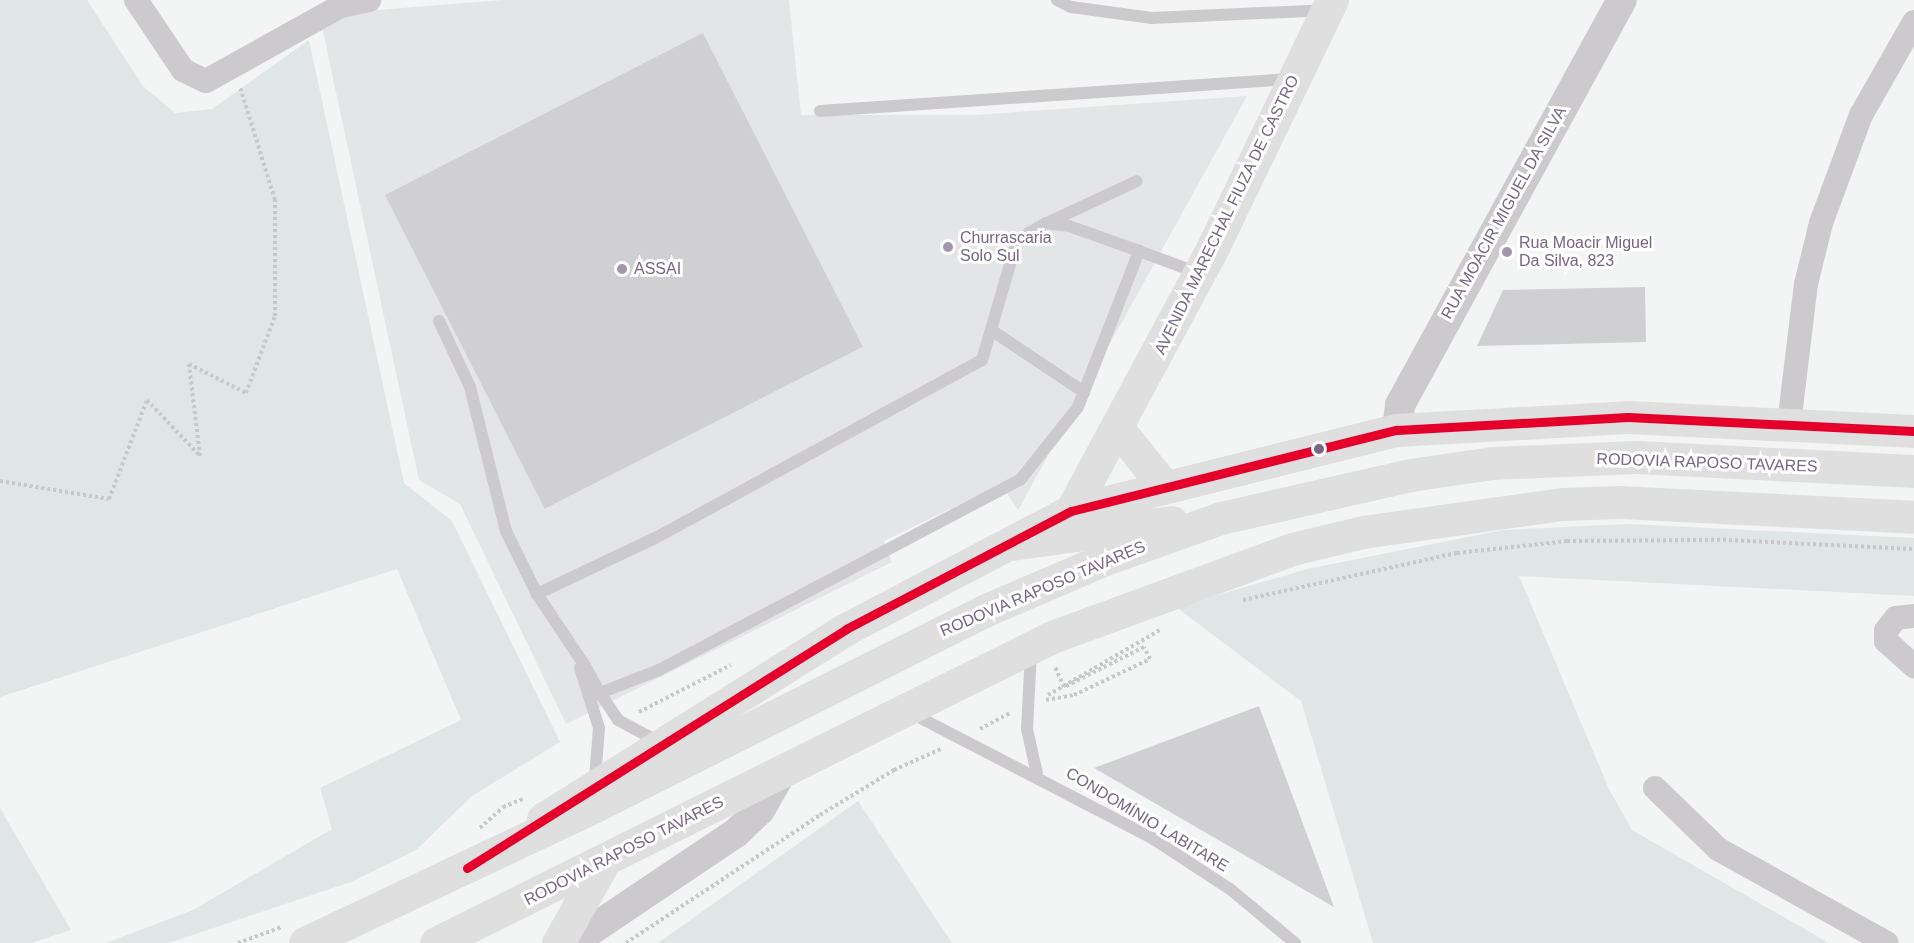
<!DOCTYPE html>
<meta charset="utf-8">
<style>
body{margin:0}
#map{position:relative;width:1914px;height:943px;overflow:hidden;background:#f3f5f4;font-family:Helvetica,sans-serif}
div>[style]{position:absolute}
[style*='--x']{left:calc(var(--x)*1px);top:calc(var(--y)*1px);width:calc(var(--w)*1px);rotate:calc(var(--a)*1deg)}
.built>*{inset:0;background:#e4e5e6}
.green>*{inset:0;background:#e0e6e5}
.building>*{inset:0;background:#d0d0d2;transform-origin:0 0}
.path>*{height:4px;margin-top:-2px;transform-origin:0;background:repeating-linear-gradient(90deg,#c8c8ca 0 3px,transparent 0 6px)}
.service>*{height:12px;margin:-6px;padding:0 6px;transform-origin:6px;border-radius:6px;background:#cccacd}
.minor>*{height:24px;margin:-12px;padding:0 12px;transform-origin:12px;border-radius:12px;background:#cccacd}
.tertiary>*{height:30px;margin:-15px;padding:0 15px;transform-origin:15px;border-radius:15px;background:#cccacd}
.secondary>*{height:33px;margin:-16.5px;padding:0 16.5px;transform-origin:16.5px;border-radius:16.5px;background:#dfdfe0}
.motorway>*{height:33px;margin:-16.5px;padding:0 16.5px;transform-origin:16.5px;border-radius:16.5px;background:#dfdfe0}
.bus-1>*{height:9px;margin:-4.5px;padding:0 4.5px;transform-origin:4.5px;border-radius:4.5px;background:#e4002b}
.dots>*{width:16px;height:16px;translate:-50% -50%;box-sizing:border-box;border:3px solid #fff;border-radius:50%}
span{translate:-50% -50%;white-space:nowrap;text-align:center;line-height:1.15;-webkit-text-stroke:6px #fff;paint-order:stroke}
.street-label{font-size:16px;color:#786583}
.poi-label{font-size:16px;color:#786583}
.left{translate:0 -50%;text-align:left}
</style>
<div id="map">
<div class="built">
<div style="clip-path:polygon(502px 0,789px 0,801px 115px,974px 115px,1247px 96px,1018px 510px,1001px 484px,884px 541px,892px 562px,566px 724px,460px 504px,419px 480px,322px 27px,340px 13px)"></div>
</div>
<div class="green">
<div style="clip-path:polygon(0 0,87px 0,143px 86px,175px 113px,212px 109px,309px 40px,404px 483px,452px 521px,560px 742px,472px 796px,416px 850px,351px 882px,169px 943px,106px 943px,193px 910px,332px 829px,320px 788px,461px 720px,397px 569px,0 697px)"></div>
<div style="clip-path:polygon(1628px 524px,1914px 538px,1914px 596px,1519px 576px,1609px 789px,1632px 830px,1829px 943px,1373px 943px,1301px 701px,1176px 607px,1307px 569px,1503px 530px)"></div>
<div style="clip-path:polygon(858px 801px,952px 943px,658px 943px)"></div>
<div style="clip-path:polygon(0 808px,71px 930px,32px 943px,0 943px)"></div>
</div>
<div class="building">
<div style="left:703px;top:33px;width:352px;height:357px;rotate:63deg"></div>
<div style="clip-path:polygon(1645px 287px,1646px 342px,1477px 346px,1503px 290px)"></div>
<div style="clip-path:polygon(1259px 706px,1334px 907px,1094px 768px)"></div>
</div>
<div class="path">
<div style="--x:0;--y:481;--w:110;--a:9.4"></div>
<div style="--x:109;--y:499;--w:106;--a:-69"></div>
<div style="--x:147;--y:400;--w:77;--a:46.6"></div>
<div style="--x:200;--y:456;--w:93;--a:-96.8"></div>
<div style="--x:189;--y:364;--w:64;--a:27"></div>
<div style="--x:246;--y:393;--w:82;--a:-69.4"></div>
<div style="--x:275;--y:316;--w:116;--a:-90"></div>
<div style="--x:275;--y:200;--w:118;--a:-107.2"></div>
<div style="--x:1243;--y:600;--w:219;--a:-12.4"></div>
<div style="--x:1457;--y:553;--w:111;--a:-6.2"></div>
<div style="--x:1567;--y:541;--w:162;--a:-0.4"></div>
<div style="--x:1729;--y:540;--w:185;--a:2.8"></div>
<div style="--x:1048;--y:695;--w:129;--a:-30.1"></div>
<div style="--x:1046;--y:700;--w:28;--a:-10"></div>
<div style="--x:1074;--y:695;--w:84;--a:-25.3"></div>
<div style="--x:1150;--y:659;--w:13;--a:-117"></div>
<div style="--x:1144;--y:647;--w:89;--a:153.4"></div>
<div style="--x:1064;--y:687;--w:22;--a:-114"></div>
<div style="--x:639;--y:712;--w:103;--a:-27.1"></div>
<div style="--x:980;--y:729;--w:34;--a:-28"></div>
<div style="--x:480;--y:828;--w:31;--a:-42"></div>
<div style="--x:503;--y:807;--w:22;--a:-22"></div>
<div style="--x:238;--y:943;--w:47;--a:-20"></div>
<div style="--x:626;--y:943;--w:232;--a:-33.4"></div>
<div style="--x:820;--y:815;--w:87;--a:-31.3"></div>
<div style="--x:894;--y:770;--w:51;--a:-24.1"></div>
</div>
<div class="service">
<div style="--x:1057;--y:0;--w:16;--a:27"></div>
<div style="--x:1071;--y:7;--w:82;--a:7.7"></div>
<div style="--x:1152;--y:18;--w:173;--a:-2.6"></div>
<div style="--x:820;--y:111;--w:473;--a:-3.9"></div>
<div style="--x:1047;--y:223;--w:99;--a:-25"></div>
<div style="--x:1139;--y:251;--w:63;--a:20.4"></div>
<div style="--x:439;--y:321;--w:73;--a:64.8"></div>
<div style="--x:470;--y:387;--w:148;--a:76"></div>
<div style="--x:506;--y:531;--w:70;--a:63.8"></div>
<div style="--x:991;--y:330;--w:112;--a:33.7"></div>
<div style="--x:1031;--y:651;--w:78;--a:92.9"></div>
<div style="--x:1027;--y:729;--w:46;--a:77.5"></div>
<div style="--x:580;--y:668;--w:63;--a:72.4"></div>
<div style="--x:599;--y:728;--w:51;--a:94.5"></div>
<div style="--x:590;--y:697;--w:11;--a:-22"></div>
<div style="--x:600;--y:693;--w:63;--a:-21.3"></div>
<div style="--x:659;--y:670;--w:408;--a:-27.8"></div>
<div style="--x:1020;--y:480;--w:93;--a:-51.5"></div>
<div style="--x:1078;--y:407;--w:168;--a:-68.6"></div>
<div style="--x:1139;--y:251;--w:74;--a:-160.3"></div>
<div style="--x:1069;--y:226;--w:23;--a:-173"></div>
<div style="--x:1046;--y:223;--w:20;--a:150"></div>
<div style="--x:1029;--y:233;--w:17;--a:140"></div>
<div style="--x:1016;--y:244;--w:121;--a:106.3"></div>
<div style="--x:982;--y:360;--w:372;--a:151.4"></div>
<div style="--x:655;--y:538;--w:131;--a:154.6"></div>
<div style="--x:537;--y:594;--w:87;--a:56.3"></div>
<div style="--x:585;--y:666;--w:31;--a:61"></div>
<div style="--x:600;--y:693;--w:32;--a:56"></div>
<div style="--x:618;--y:720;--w:47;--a:28.2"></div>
<div style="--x:909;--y:712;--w:274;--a:27.4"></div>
<div style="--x:1152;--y:838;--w:93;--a:33.2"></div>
<div style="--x:1230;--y:889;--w:85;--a:39.7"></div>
</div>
<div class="minor">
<div style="--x:136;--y:0;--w:84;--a:56.1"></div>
<div style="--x:183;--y:70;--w:25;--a:26"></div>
<div style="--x:206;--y:81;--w:154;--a:-29.1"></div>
<div style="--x:341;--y:6;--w:29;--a:-12"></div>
<div style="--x:1789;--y:424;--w:141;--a:-83.1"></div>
<div style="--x:1806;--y:284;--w:63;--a:-76.2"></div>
<div style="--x:1821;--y:223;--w:115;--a:-69.7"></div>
<div style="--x:1861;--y:115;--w:107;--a:-60.3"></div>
<div style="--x:1914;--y:616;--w:18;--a:174"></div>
<div style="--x:1896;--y:618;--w:16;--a:128"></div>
<div style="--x:1886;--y:631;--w:10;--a:90"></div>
<div style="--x:1886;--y:641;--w:38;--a:42"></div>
<div style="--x:1655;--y:788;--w:88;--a:44.1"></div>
<div style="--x:1718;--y:849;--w:193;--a:29.1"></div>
</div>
<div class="tertiary">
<div style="--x:1397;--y:430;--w:25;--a:-83"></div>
<div style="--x:1400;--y:405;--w:462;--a:-61.3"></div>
<div style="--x:572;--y:943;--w:197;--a:-33.9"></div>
<div style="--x:736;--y:833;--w:33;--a:-44"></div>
<div style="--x:760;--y:810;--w:40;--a:-60.3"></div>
</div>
<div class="secondary">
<div style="--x:1119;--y:430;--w:70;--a:51.3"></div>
<div style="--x:1071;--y:511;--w:302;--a:-61.7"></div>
<div style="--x:1214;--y:245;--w:272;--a:-64.3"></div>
<div style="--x:543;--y:819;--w:358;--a:-32.1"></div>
<div style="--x:846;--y:629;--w:254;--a:-27.7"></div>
<div style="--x:1071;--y:511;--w:336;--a:-14"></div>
<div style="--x:1397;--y:430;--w:231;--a:-3.2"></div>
<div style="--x:1628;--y:417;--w:286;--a:2.8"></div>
</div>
<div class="motorway">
<div style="--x:1011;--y:544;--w:162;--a:-7.8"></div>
<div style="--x:305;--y:943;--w:323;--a:-25.3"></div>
<div style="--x:597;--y:805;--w:433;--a:-26.6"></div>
<div style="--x:984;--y:611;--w:132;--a:-23.3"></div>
<div style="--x:1105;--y:559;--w:123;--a:-19.5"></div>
<div style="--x:1221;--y:518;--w:195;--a:-12.8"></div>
<div style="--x:1411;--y:475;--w:82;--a:-8.4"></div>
<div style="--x:1492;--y:463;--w:145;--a:-2.4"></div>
<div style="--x:1637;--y:457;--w:277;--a:2.9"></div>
<div style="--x:436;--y:943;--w:688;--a:-26.42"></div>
<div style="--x:1052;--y:637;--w:256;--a:-20.1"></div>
<div style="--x:1292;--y:549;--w:73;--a:-13.5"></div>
<div style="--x:1363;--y:532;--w:202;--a:-8"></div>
<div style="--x:1563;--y:504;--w:57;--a:-2"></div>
<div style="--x:1620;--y:502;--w:294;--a:2.9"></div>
<div style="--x:558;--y:943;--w:92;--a:-60.6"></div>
</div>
<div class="bus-1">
<div style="--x:467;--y:868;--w:448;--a:-32.2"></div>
<div style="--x:846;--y:629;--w:254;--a:-27.7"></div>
<div style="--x:1071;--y:511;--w:336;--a:-14"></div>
<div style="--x:1397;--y:430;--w:231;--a:-3.2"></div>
<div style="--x:1628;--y:417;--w:286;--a:2.8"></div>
</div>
<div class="dots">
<div style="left:948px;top:247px;background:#a397ab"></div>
<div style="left:1507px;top:252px;background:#a397ab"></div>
<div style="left:622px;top:269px;background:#a397ab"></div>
<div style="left:1319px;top:449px;background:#786583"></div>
</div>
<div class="street-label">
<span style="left:1504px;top:213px;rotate:-61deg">RUA MOACIR MIGUEL DA SILVA</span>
<span style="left:1227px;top:215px;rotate:-64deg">AVENIDA MARECHAL FIUZA DE CASTRO</span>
<span style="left:1707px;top:463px;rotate:2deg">RODOVIA RAPOSO TAVARES</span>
<span style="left:1043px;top:589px;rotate:-23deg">RODOVIA RAPOSO TAVARES</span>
<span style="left:1147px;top:820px;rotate:31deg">CONDOMÍNIO LABITARE</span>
<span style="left:624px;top:851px;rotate:-27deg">RODOVIA RAPOSO TAVARES</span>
</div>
<div class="poi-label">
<span class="left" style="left:960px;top:247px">Churrascaria<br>Solo Sul</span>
<span class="left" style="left:1519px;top:252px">Rua Moacir Miguel<br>Da Silva, 823</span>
<span class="left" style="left:634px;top:269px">ASSAI</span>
</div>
</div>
